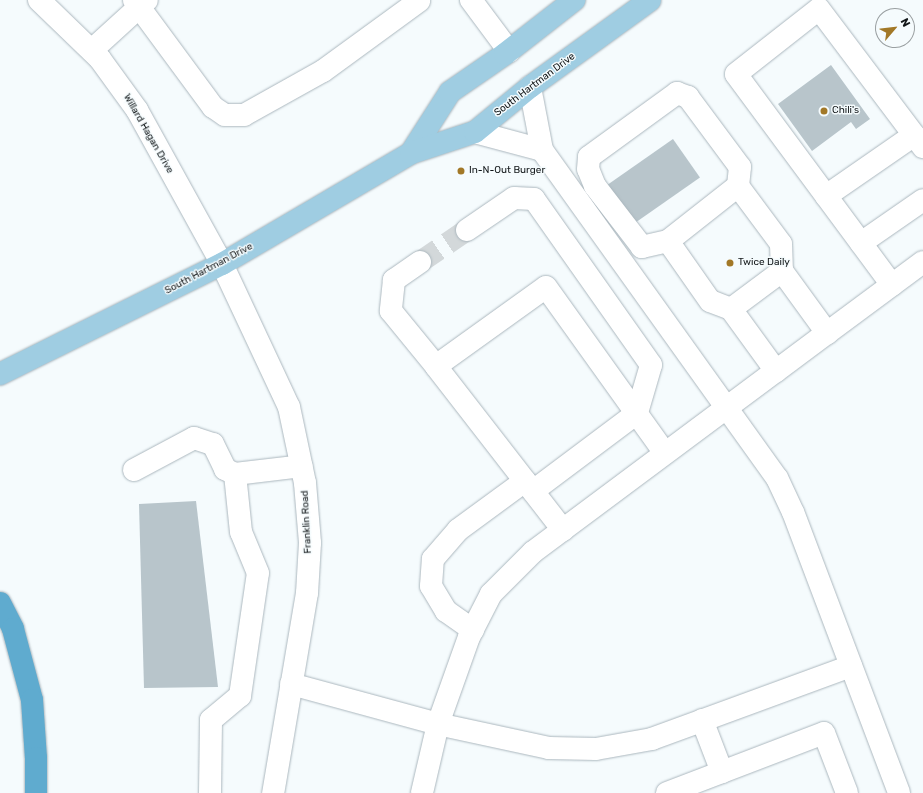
<!DOCTYPE html>
<style>
body{margin:0}
#map{position:relative;width:923px;height:793px;overflow:hidden;background:#f5fbfd;font-family:Rubik,sans-serif}
div>[style]{position:absolute}
[style*='--x']{left:calc(var(--x)*1px);top:calc(var(--y)*1px);width:calc(var(--w)*1px);rotate:calc(var(--a)*1deg)}
.building>*{inset:0;background:#b8c5cb;transform-origin:0 0}
.minor-tunnel>*{height:22px;margin-top:-11px;transform-origin:0;background:repeating-linear-gradient(90deg,#d3d8da 0 22px,transparent 0 33px)}
.roads{filter:drop-shadow(0 0 1px #abb7be) drop-shadow(0 0 1px #abb7be)}
.minor>*{height:22px;margin:-11px;padding:0 11px;transform-origin:11px;border-radius:11px;background:#fff}
.major>*{height:22px;margin:-11px;padding:0 11px;transform-origin:11px;border-radius:11px;background:#9fcde2}
.highway>*{height:22px;margin:-11px;padding:0 11px;transform-origin:11px;border-radius:11px;background:#5fabcf}
.dots>*{width:11px;height:11px;translate:-50% -50%;box-sizing:border-box;border:2px solid #f5fbfd;border-radius:50%}
span{translate:-50% -50%;white-space:nowrap;text-align:center;line-height:1.15;-webkit-text-stroke:3px #f5fbfd;paint-order:stroke}
.street-label{font-size:10px;color:#101517}
.poi-label{font-size:10px;color:#101517}
.left{translate:0 -50%;text-align:left}
.north{position:absolute;left:875px;top:8px;width:40px;height:40px;box-sizing:border-box;background:#f5fbfd;border:1px solid #999fa1;border-radius:50%;rotate:62deg;font-size:11px;font-weight:700;line-height:16px;text-align:center;color:#101517}
.north::after{content:'';display:block;margin:auto;width:14px;height:18px;background:#a27827;clip-path:polygon(50% 0,100% 100%,50% 72%,0 100%)}
</style>
<div id="map">
<div class="building">
<div style="clip-path:polygon(831px 65px,870px 119px,856px 129px,851px 122px,812px 151px,778px 104px)"></div>
<div style="left:673px;top:139px;width:47px;height:86px;rotate:55deg"></div>
<div style="clip-path:polygon(196px 501px,218px 687px,144px 688px,139px 504px)"></div>
</div>
<div class="minor-tunnel">
<div style="--x:420;--y:262;--w:57;--a:-34.2"></div>
</div>
<div class="roads">
<div class="minor">
<div style="--x:39;--y:0;--w:85;--a:44"></div>
<div style="--x:100;--y:59;--w:63;--a:54"></div>
<div style="--x:137;--y:110;--w:176;--a:61.1"></div>
<div style="--x:222;--y:264;--w:158;--a:64.9"></div>
<div style="--x:289;--y:407;--w:78;--a:78.1"></div>
<div style="--x:305;--y:483;--w:60;--a:85.2"></div>
<div style="--x:310;--y:543;--w:50;--a:93.4"></div>
<div style="--x:307;--y:593;--w:203;--a:99.6"></div>
<div style="--x:134;--y:0;--w:133;--a:53.6"></div>
<div style="--x:213;--y:107;--w:14;--a:34"></div>
<div style="--x:225;--y:115;--w:19;--a:0"></div>
<div style="--x:244;--y:115;--w:90;--a:-29.1"></div>
<div style="--x:323;--y:71;--w:119;--a:-36.1"></div>
<div style="--x:471;--y:0;--w:64;--a:53.3"></div>
<div style="--x:92;--y:50;--w:74;--a:-42.3"></div>
<div style="--x:530;--y:87;--w:64;--a:79.2"></div>
<div style="--x:542;--y:150;--w:403;--a:54.4"></div>
<div style="--x:777;--y:478;--w:38;--a:65"></div>
<div style="--x:793;--y:512;--w:300;--a:69.3"></div>
<div style="--x:475;--y:132;--w:69;--a:15"></div>
<div style="--x:826;--y:196;--w:107;--a:-34.7"></div>
<div style="--x:467;--y:230;--w:57;--a:-34.2"></div>
<div style="--x:514;--y:198;--w:20;--a:3"></div>
<div style="--x:534;--y:199;--w:203;--a:54.8"></div>
<div style="--x:651;--y:365;--w:50;--a:106.3"></div>
<div style="--x:637;--y:413;--w:130;--a:143.1"></div>
<div style="--x:668;--y:241;--w:27;--a:167"></div>
<div style="--x:642;--y:247;--w:77;--a:-127.6"></div>
<div style="--x:595;--y:186;--w:18;--a:-112"></div>
<div style="--x:588;--y:169;--w:12;--a:-85"></div>
<div style="--x:589;--y:157;--w:109;--a:-36"></div>
<div style="--x:677;--y:93;--w:12;--a:20"></div>
<div style="--x:688;--y:97;--w:87;--a:53.4"></div>
<div style="--x:740;--y:167;--w:19;--a:96"></div>
<div style="--x:861;--y:243;--w:75;--a:-34.7"></div>
<div style="--x:420;--y:262;--w:32;--a:145"></div>
<div style="--x:394;--y:280;--w:31;--a:96"></div>
<div style="--x:391;--y:311;--w:71;--a:50.7"></div>
<div style="--x:892;--y:285;--w:262;--a:-126.5"></div>
<div style="--x:736;--y:74;--w:105;--a:-38.1"></div>
<div style="--x:819;--y:9;--w:173;--a:53"></div>
<div style="--x:731;--y:309;--w:22;--a:-159"></div>
<div style="--x:710;--y:301;--w:73;--a:-125"></div>
<div style="--x:668;--y:241;--w:89;--a:-38.2"></div>
<div style="--x:738;--y:186;--w:72;--a:53.4"></div>
<div style="--x:781;--y:244;--w:27;--a:88"></div>
<div style="--x:776;--y:371;--w:64;--a:-36.7"></div>
<div style="--x:134;--y:470;--w:68;--a:-28.1"></div>
<div style="--x:194;--y:438;--w:20;--a:18"></div>
<div style="--x:213;--y:444;--w:28;--a:64"></div>
<div style="--x:225;--y:469;--w:11;--a:27"></div>
<div style="--x:235;--y:474;--w:67;--a:-6.8"></div>
<div style="--x:563;--y:530;--w:207;--a:-127.8"></div>
<div style="--x:436;--y:366;--w:135;--a:-35.7"></div>
<div style="--x:546;--y:287;--w:204;--a:54.4"></div>
<div style="--x:473;--y:630;--w:33;--a:-145"></div>
<div style="--x:446;--y:611;--w:29;--a:-121"></div>
<div style="--x:431;--y:586;--w:27;--a:-86"></div>
<div style="--x:433;--y:559;--w:38;--a:-49"></div>
<div style="--x:458;--y:530;--w:83;--a:-36.2"></div>
<div style="--x:851;--y:666;--w:212;--a:159.9"></div>
<div style="--x:652;--y:739;--w:57;--a:169.9"></div>
<div style="--x:596;--y:749;--w:47;--a:-178.8"></div>
<div style="--x:549;--y:748;--w:114;--a:-167.8"></div>
<div style="--x:438;--y:724;--w:92;--a:-70.4"></div>
<div style="--x:469;--y:637;--w:48;--a:-62.9"></div>
<div style="--x:491;--y:594;--w:59;--a:-45"></div>
<div style="--x:533;--y:552;--w:303;--a:-36.7"></div>
<div style="--x:776;--y:371;--w:77;--a:-126"></div>
<div style="--x:731;--y:309;--w:64;--a:-36.7"></div>
<div style="--x:782;--y:271;--w:77;--a:54"></div>
<div style="--x:827;--y:333;--w:119;--a:-36.5"></div>
<div style="--x:291;--y:684;--w:152;--a:15.2"></div>
<div style="--x:438;--y:724;--w:71;--a:103.1"></div>
<div style="--x:702;--y:720;--w:56;--a:69"></div>
<div style="--x:210;--y:793;--w:73;--a:-89.2"></div>
<div style="--x:211;--y:720;--w:38;--a:-40"></div>
<div style="--x:240;--y:696;--w:124;--a:-81.7"></div>
<div style="--x:258;--y:573;--w:44;--a:-112.5"></div>
<div style="--x:241;--y:532;--w:58;--a:-95.9"></div>
<div style="--x:667;--y:793;--w:168;--a:-20.9"></div>
<div style="--x:824;--y:733;--w:64;--a:69"></div>
</div>
<div class="major">
<div style="--x:411;--y:153;--w:72;--a:-57.4"></div>
<div style="--x:450;--y:92;--w:67;--a:-34.6"></div>
<div style="--x:505;--y:54;--w:88;--a:-38"></div>
<div style="--x:0;--y:374;--w:248;--a:-26.4"></div>
<div style="--x:222;--y:264;--w:219;--a:-30.4"></div>
<div style="--x:411;--y:153;--w:67;--a:-18.2"></div>
<div style="--x:475;--y:132;--w:71;--a:-39.3"></div>
<div style="--x:530;--y:87;--w:148;--a:-35.9"></div>
</div>
<div class="highway">
<div style="--x:0;--y:603;--w:29;--a:63"></div>
<div style="--x:13;--y:629;--w:73;--a:75"></div>
<div style="--x:32;--y:700;--w:58;--a:86.1"></div>
<div style="--x:36;--y:758;--w:35;--a:90"></div>
</div>
</div>
<div class="dots">
<div style="left:824px;top:111px;background:#a27827"></div>
<div style="left:461px;top:171px;background:#a27827"></div>
<div style="left:730px;top:263px;background:#a27827"></div>
</div>
<div class="street-label">
<span style="left:535px;top:85px;rotate:-37deg">South Hartman Drive</span>
<span style="left:148px;top:134px;rotate:60deg">Willard Hagan Drive</span>
<span style="left:209px;top:269px;rotate:-28deg">South Hartman Drive</span>
<span style="left:307px;top:522px;rotate:-93deg">Franklin Road</span>
</div>
<div class="poi-label">
<span class="left" style="left:832px;top:111px">Chili's</span>
<span class="left" style="left:469px;top:171px">In-N-Out Burger</span>
<span class="left" style="left:738px;top:263px">Twice Daily</span>
</div>
<div class="north">N</div>
</div>
